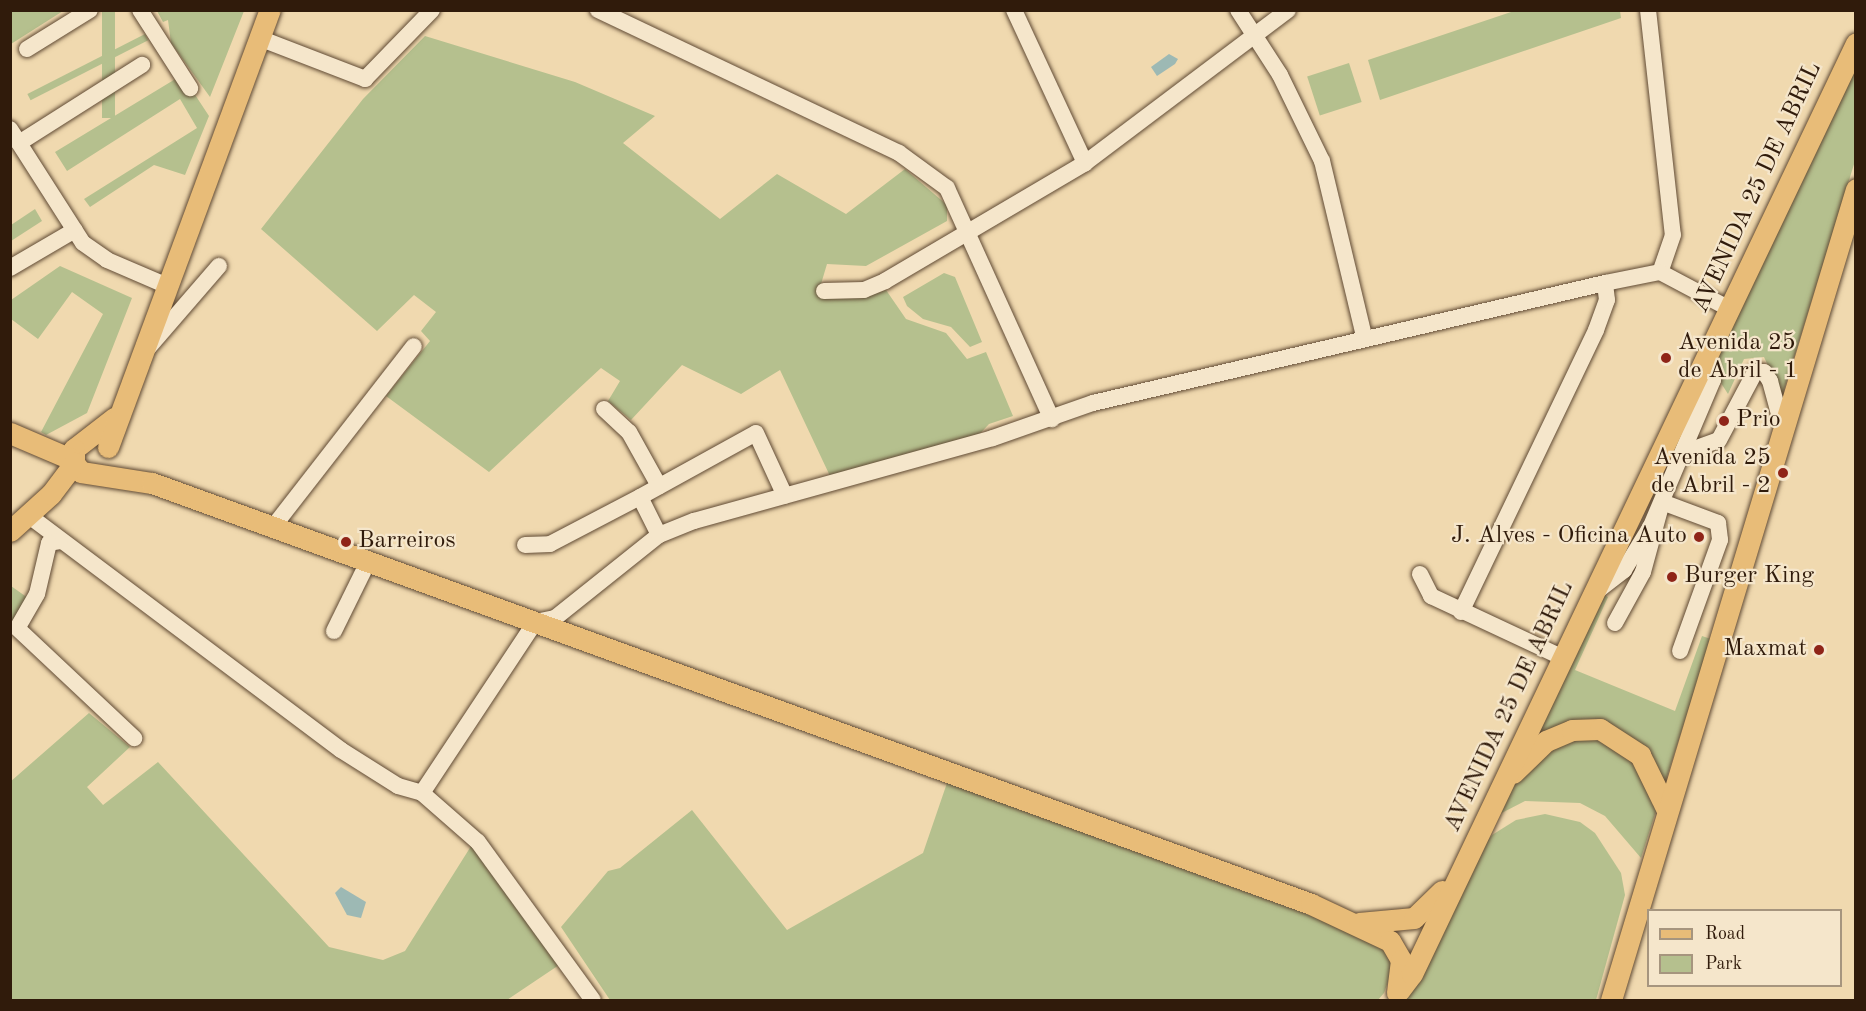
<!DOCTYPE html>
<style>
body{margin:0}
#map{position:relative;width:1866px;height:1011px;overflow:hidden;background:#f0d9af;font-family:"Old Standard TT",serif}
div>[style]{position:absolute}
[style*='--x']{left:calc(var(--x)*1px);top:calc(var(--y)*1px);width:calc(var(--w)*1px);rotate:calc(var(--a)*1deg)}
.green>*{inset:0;background:#b5c08e;transform-origin:0 0}
.water>*{inset:0;background:#9db9b4}
.roads{filter:drop-shadow(0 0 2px #604a34) drop-shadow(0 0 2px #604a34)}
.minor>*{height:16px;margin:-8px;padding:0 8px;transform-origin:8px;border-radius:8px;background:#f5e6cb}
.major>*{height:21px;margin:-10.5px;padding:0 10.5px;transform-origin:10.5px;border-radius:10.5px;background:#e8bc78}
.dots>*{width:16px;height:16px;translate:-50% -50%;box-sizing:border-box;border:3px solid #f5e6cb;border-radius:50%}
span{translate:-50% -50%;white-space:nowrap;text-align:center;line-height:1.15;-webkit-text-stroke:4.5px #f5e6cb;paint-order:stroke}
.street-label{font-size:24px;color:#301b0b}
.poi-label{font-size:24px;color:#301b0b}
.left{translate:0 -50%;text-align:left}
.right{translate:-100% -50%;text-align:right}
.frame{position:absolute;inset:0;border:12px solid #301b0b;pointer-events:none}
.legend{position:absolute;left:1647px;top:909px;width:195px;height:78px;box-sizing:border-box;background:#f5e6cb;border:2px solid #a6957e;margin:0;padding:8px 10px;list-style:none;font-size:18px;color:#301b0b}
.legend li{display:flex;align-items:center;gap:12px;height:30px}
.legend b{width:30px;border:2px solid #a6957e}
</style>
<div id="map">
<div class="green">
<div style="clip-path:polygon(11px 10px,63px 10px,63px 11px,11px 44px)"></div>
<div style="clip-path:polygon(1517px 10px,1620px 11px,1621px 18px,1380px 100px,1368px 60px)"></div>
<div style="left:102px;top:11px;width:13px;height:107px"></div>
<div style="clip-path:polygon(157px 11px,244px 11px,210px 97px,171px 43px,168px 20px,163px 22px)"></div>
<div style="left:145px;top:34px;width:7px;height:132px;rotate:63deg"></div>
<div style="clip-path:polygon(425px 36px,575px 82px,655px 116px,623px 143px,720px 219px,777px 174px,846px 214px,905px 169px,947px 205px,947px 221px,866px 266px,827px 264px,821px 284px,874px 294px,886px 290px,906px 319px,946px 333px,967px 359px,986px 352px,1013px 416px,989px 424px,972px 442px,830px 476px,780px 370px,741px 394px,682px 365px,631px 420px,608px 401px,620px 381px,601px 368px,489px 472px,386px 396px,430px 341px,421px 331px,436px 312px,414px 295px,377px 331px,261px 229px,363px 99px)"></div>
<div style="left:1349px;top:63px;width:41px;height:44px;rotate:72deg"></div>
<div style="clip-path:polygon(1855px 70px,1855px 161px,1782px 396px,1764px 357px,1744px 359px,1728px 394px,1719px 380px,1719px 349px)"></div>
<div style="clip-path:polygon(182px 75px,209px 116px,185px 175px,154px 165px,90px 207px,84px 199px,197px 128px,180px 99px,67px 171px,55px 152px)"></div>
<div style="clip-path:polygon(35px 209px,42px 221px,11px 241px,11px 225px)"></div>
<div style="clip-path:polygon(60px 266px,132px 298px,87px 413px,46px 435px,41px 432px,103px 314px,72px 292px,38px 339px,11px 319px,11px 300px)"></div>
<div style="clip-path:polygon(944px 273px,955px 277px,982px 342px,970px 347px,951px 327px,923px 319px,907px 306px,903px 297px)"></div>
<div style="clip-path:polygon(11px 586px,28px 598px,11px 623px)"></div>
<div style="clip-path:polygon(1600px 593px,1608px 597px,1575px 670px,1675px 711px,1702px 636px,1711px 639px,1641px 858px,1605px 816px,1580px 803px,1525px 801px,1492px 818px)"></div>
<div style="clip-path:polygon(89px 713px,130px 747px,87px 787px,103px 805px,158px 762px,329px 947px,383px 960px,405px 951px,473px 843px,562px 963px,507px 1000px,11px 1000px,10px 782px)"></div>
<div style="clip-path:polygon(947px 783px,1383px 942px,1394px 965px,1384px 993px,1378px 1000px,610px 1000px,561px 927px,608px 871px,620px 868px,692px 810px,787px 930px,923px 853px)"></div>
<div style="clip-path:polygon(1545px 814px,1580px 822px,1595px 833px,1621px 873px,1625px 895px,1596px 1000px,1402px 1000px,1476px 855px,1492px 835px,1516px 820px)"></div>
</div>
<div class="water">
<div style="clip-path:polygon(1169px 54px,1178px 59px,1175px 64px,1157px 76px,1151px 67px)"></div>
<div style="clip-path:polygon(341px 887px,366px 902px,361px 918px,347px 915px,335px 893px)"></div>
</div>
<div class="roads">
<div class="minor">
<div style="--x:140;--y:10;--w:93;--a:57.3"></div>
<div style="--x:598;--y:10;--w:333;--a:25.4"></div>
<div style="--x:899;--y:153;--w:59;--a:36.1"></div>
<div style="--x:947;--y:188;--w:254;--a:65.6"></div>
<div style="--x:1014;--y:10;--w:169;--a:65.1"></div>
<div style="--x:1238;--y:10;--w:77;--a:57.1"></div>
<div style="--x:1280;--y:75;--w:96;--a:64"></div>
<div style="--x:1322;--y:161;--w:180;--a:76.5"></div>
<div style="--x:1648;--y:10;--w:226;--a:83.7"></div>
<div style="--x:1673;--y:235;--w:39;--a:109"></div>
<div style="--x:259;--y:38;--w:114;--a:21.1"></div>
<div style="--x:365;--y:79;--w:96;--a:-45.8"></div>
<div style="--x:27;--y:49;--w:74;--a:-31.8"></div>
<div style="--x:10;--y:129;--w:135;--a:57.4"></div>
<div style="--x:83;--y:243;--w:29;--a:35"></div>
<div style="--x:107;--y:260;--w:63;--a:23.3"></div>
<div style="--x:19;--y:143;--w:146;--a:-32.4"></div>
<div style="--x:10;--y:268;--w:75;--a:-30.3"></div>
<div style="--x:824;--y:291;--w:40;--a:-1.4"></div>
<div style="--x:864;--y:290;--w:23;--a:-23"></div>
<div style="--x:885;--y:281;--w:232;--a:-30.5"></div>
<div style="--x:1085;--y:163;--w:254;--a:-37"></div>
<div style="--x:149;--y:347;--w:107;--a:-49.2"></div>
<div style="--x:604;--y:409;--w:34;--a:43"></div>
<div style="--x:629;--y:432;--w:62;--a:60.9"></div>
<div style="--x:1683;--y:453;--w:38;--a:-20"></div>
<div style="--x:1719;--y:440;--w:77;--a:-62.1"></div>
<div style="--x:1755;--y:372;--w:9;--a:0"></div>
<div style="--x:1764;--y:372;--w:11;--a:56"></div>
<div style="--x:1770;--y:381;--w:50;--a:74.8"></div>
<div style="--x:28;--y:515;--w:391;--a:36.9"></div>
<div style="--x:341;--y:750;--w:67;--a:32.3"></div>
<div style="--x:398;--y:786;--w:25;--a:16"></div>
<div style="--x:422;--y:793;--w:205;--a:-56.5"></div>
<div style="--x:535;--y:622;--w:20;--a:-11"></div>
<div style="--x:555;--y:618;--w:133;--a:-38.6"></div>
<div style="--x:659;--y:535;--w:38;--a:-22"></div>
<div style="--x:694;--y:521;--w:310;--a:-15.5"></div>
<div style="--x:993;--y:438;--w:106;--a:-19.3"></div>
<div style="--x:1093;--y:403;--w:526;--a:-13.19"></div>
<div style="--x:1605;--y:283;--w:56;--a:-11.3"></div>
<div style="--x:1660;--y:272;--w:79;--a:27.9"></div>
<div style="--x:273;--y:527;--w:229;--a:-52.1"></div>
<div style="--x:659;--y:535;--w:42;--a:-116.6"></div>
<div style="--x:640;--y:497;--w:132;--a:-28.9"></div>
<div style="--x:756;--y:433;--w:69;--a:65.3"></div>
<div style="--x:60;--y:541;--w:11;--a:170"></div>
<div style="--x:49;--y:543;--w:52;--a:103.2"></div>
<div style="--x:37;--y:594;--w:39;--a:120"></div>
<div style="--x:17;--y:628;--w:161;--a:43.2"></div>
<div style="--x:525;--y:545;--w:25;--a:-2"></div>
<div style="--x:550;--y:544;--w:102;--a:-27.6"></div>
<div style="--x:1420;--y:574;--w:25;--a:63"></div>
<div style="--x:1431;--y:596;--w:144;--a:25.1"></div>
<div style="--x:1596;--y:592;--w:36;--a:-38"></div>
<div style="--x:1624;--y:570;--w:52;--a:-58.5"></div>
<div style="--x:1651;--y:526;--w:159;--a:-67"></div>
<div style="--x:1713;--y:380;--w:29;--a:-98"></div>
<div style="--x:1461;--y:612;--w:313;--a:-64.4"></div>
<div style="--x:1596;--y:330;--w:32;--a:-70"></div>
<div style="--x:1607;--y:300;--w:17;--a:-97"></div>
<div style="--x:1615;--y:623;--w:58;--a:-61.2"></div>
<div style="--x:1643;--y:572;--w:73;--a:-74.8"></div>
<div style="--x:1662;--y:502;--w:60;--a:20.6"></div>
<div style="--x:1718;--y:523;--w:17;--a:83"></div>
<div style="--x:1720;--y:540;--w:118;--a:109.8"></div>
<div style="--x:334;--y:631;--w:77;--a:-63.8"></div>
<div style="--x:422;--y:793;--w:74;--a:41.2"></div>
<div style="--x:478;--y:842;--w:195;--a:54"></div>
</div>
<div class="major">
<div style="--x:114;--y:418;--w:51;--a:142.2"></div>
<div style="--x:74;--y:449;--w:14;--a:90"></div>
<div style="--x:74;--y:463;--w:11;--a:52"></div>
<div style="--x:81;--y:472;--w:72;--a:8.8"></div>
<div style="--x:152;--y:483;--w:1233;--a:19.96"></div>
<div style="--x:1311;--y:904;--w:87;--a:25.1"></div>
<div style="--x:1390;--y:941;--w:22;--a:60"></div>
<div style="--x:1401;--y:960;--w:33;--a:97"></div>
<div style="--x:10;--y:433;--w:69;--a:23.2"></div>
<div style="--x:108;--y:447;--w:466;--a:-69.7"></div>
<div style="--x:10;--y:531;--w:55;--a:-42.1"></div>
<div style="--x:51;--y:494;--w:39;--a:-53"></div>
<div style="--x:1513;--y:773;--w:46;--a:-44.1"></div>
<div style="--x:1546;--y:741;--w:28;--a:-23"></div>
<div style="--x:1572;--y:730;--w:28;--a:-2"></div>
<div style="--x:1600;--y:729;--w:48;--a:33"></div>
<div style="--x:1640;--y:755;--w:61;--a:63.9"></div>
<div style="--x:1359;--y:923;--w:55;--a:-5.2"></div>
<div style="--x:1414;--y:918;--w:39;--a:-44"></div>
<div style="--x:1399;--y:991;--w:21;--a:-53"></div>
<div style="--x:1412;--y:974;--w:1031;--a:-64.5"></div>
<div style="--x:1611;--y:1000;--w:847;--a:-73.19"></div>
</div>
</div>
<div class="dots">
<div style="left:1666px;top:358px;background:#8f2418"></div>
<div style="left:1724px;top:421px;background:#8f2418"></div>
<div style="left:1783px;top:473px;background:#8f2418"></div>
<div style="left:1699px;top:537px;background:#8f2418"></div>
<div style="left:346px;top:542px;background:#8f2418"></div>
<div style="left:1672px;top:577px;background:#8f2418"></div>
<div style="left:1819px;top:650px;background:#8f2418"></div>
</div>
<div class="street-label">
<span style="left:1758px;top:188px;rotate:-65deg">AVENIDA 25 DE ABRIL</span>
<span style="left:1510px;top:707px;rotate:-65deg">AVENIDA 25 DE ABRIL</span>
</div>
<div class="poi-label">
<span class="left" style="left:1678px;top:358px">Avenida 25<br>de Abril - 1</span>
<span class="left" style="left:1736px;top:421px">Prio</span>
<span class="right" style="left:1771px;top:473px">Avenida 25<br>de Abril - 2</span>
<span class="right" style="left:1687px;top:537px">J. Alves - Oficina Auto</span>
<span class="left" style="left:358px;top:542px">Barreiros</span>
<span class="left" style="left:1684px;top:577px">Burger King</span>
<span class="right" style="left:1807px;top:650px">Maxmat</span>
</div>
<div class="frame"></div>
<ul class="legend">
<li><b style="height:8px;background:#e8bc78"></b>Road</li>
<li><b style="height:16px;background:#b5c08e"></b>Park</li>
</ul>
</div>
